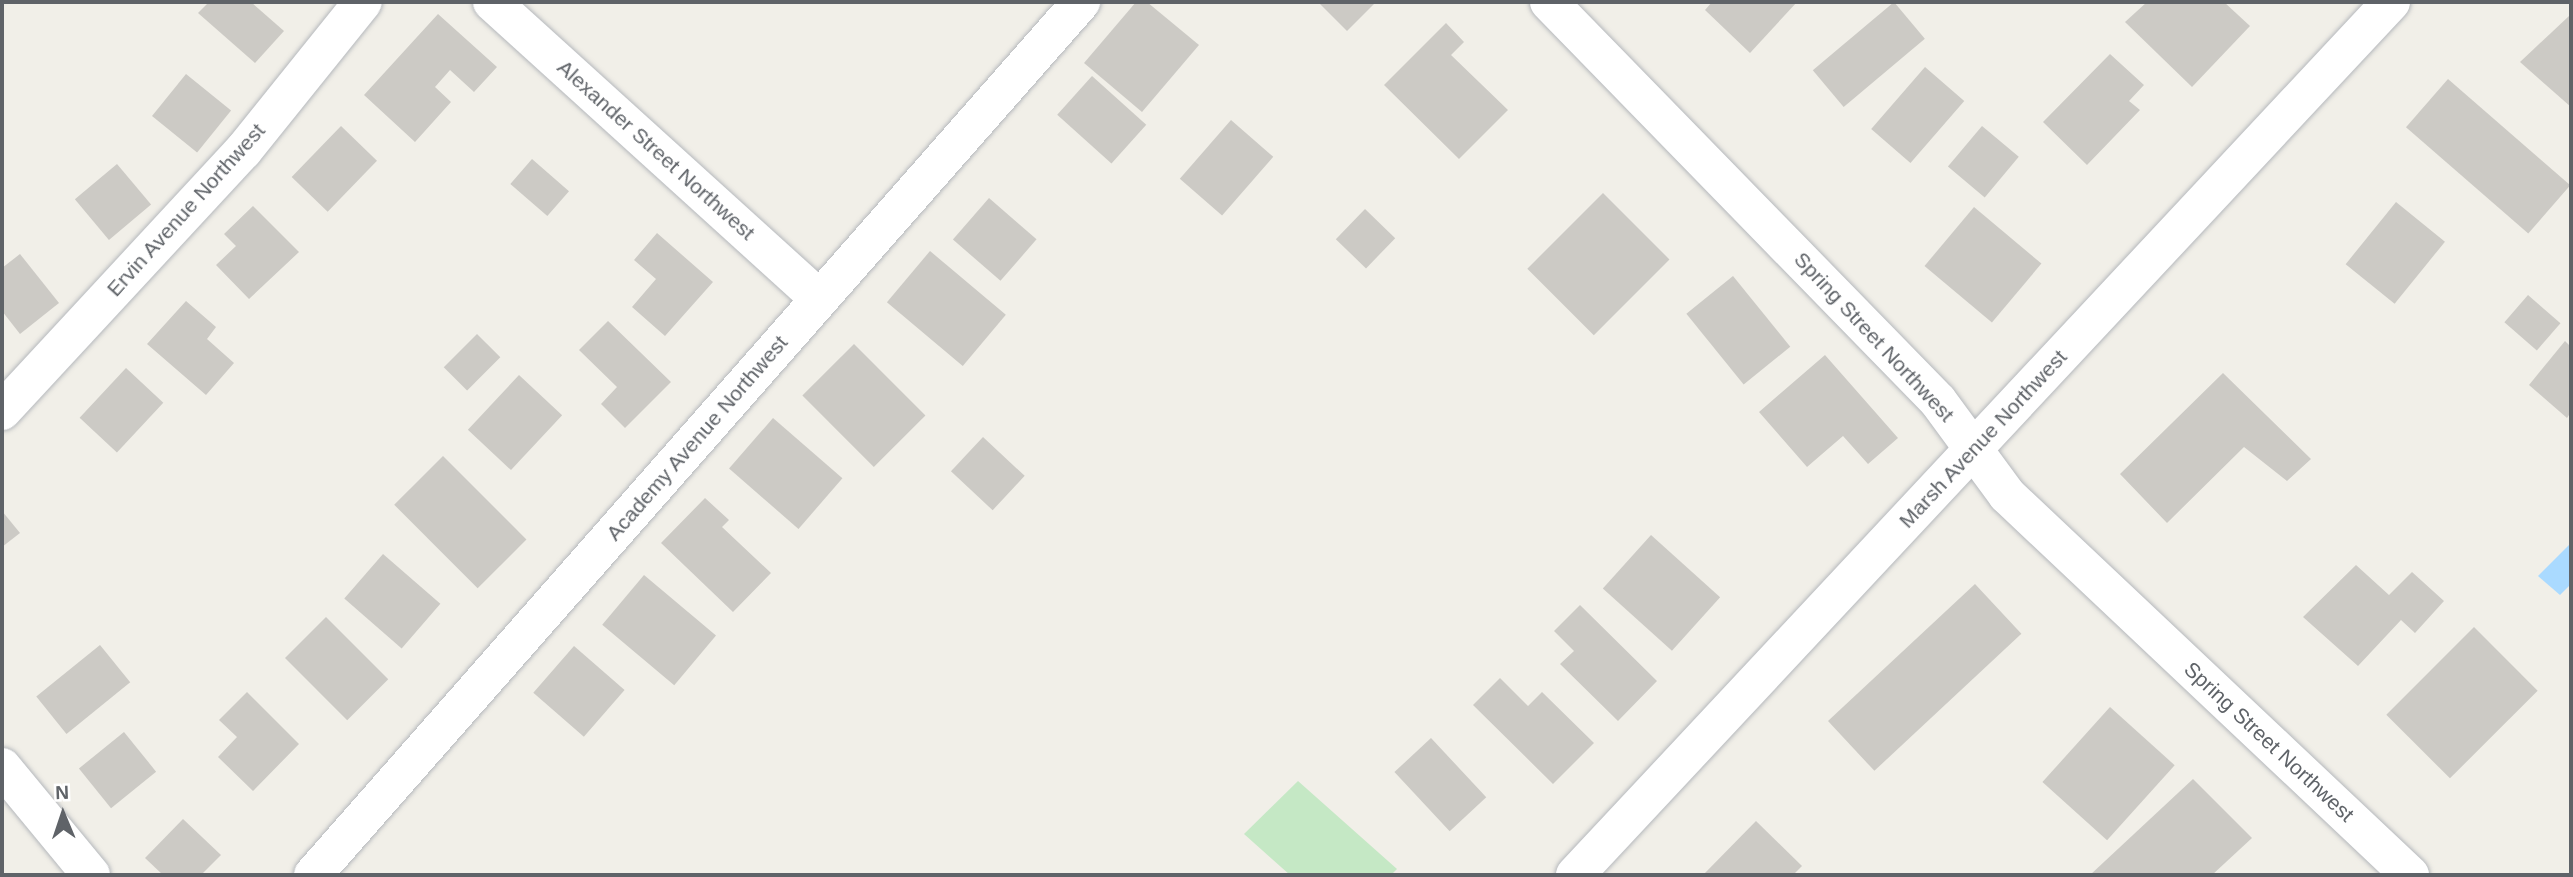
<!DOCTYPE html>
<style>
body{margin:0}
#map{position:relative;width:2573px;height:877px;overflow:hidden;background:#f1efe8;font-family:Arial,sans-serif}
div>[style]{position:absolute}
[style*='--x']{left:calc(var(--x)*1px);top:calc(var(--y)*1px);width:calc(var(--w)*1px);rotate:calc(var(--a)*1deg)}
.green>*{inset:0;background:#c5e8c5}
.water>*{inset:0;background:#aadaff}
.building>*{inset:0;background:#cccac5;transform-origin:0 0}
.roads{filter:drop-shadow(0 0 2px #b5b8bc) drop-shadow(0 0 2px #b5b8bc)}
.minor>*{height:38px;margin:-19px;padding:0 19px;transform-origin:19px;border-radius:19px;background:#fff}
.tertiary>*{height:38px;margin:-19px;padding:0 19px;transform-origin:19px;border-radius:19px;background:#fff}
span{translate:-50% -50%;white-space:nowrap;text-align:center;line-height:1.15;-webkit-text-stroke:5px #fff;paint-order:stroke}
.street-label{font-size:21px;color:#5f6368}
.frame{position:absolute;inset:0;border:4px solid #5f6368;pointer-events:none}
.north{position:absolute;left:28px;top:779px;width:70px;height:70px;-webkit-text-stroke:5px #fff;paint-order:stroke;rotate:358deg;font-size:19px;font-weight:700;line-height:28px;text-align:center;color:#5f6368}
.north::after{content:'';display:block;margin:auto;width:24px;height:32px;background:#5f6368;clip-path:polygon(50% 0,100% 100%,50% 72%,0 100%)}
</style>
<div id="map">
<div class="green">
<div style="clip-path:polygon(1298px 781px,1397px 869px,1391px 875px,1290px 875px,1244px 834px)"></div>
</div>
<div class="water">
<div style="clip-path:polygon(2571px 543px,2571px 584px,2560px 595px,2538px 576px)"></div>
</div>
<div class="building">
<div style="clip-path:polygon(209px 2px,251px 2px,284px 31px,255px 63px,198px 13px)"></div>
<div style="clip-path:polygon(1136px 2px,1147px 2px,1199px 45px,1142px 112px,1084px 63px)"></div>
<div style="clip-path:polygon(1318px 2px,1376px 2px,1347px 31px)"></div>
<div style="clip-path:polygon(1712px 2px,1797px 2px,1750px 53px,1705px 10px)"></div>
<div style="left:1894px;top:2px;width:48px;height:106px;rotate:50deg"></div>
<div style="clip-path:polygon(2147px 2px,2224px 2px,2250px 26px,2192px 87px,2125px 22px)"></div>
<div style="clip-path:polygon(438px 14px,497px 67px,474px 92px,450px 70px,435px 87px,451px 102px,415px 142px,364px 95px)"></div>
<div style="clip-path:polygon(2569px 16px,2571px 18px,2571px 107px,2520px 62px)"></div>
<div style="clip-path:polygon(1446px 23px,1464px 42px,1451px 55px,1508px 110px,1459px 159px,1384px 85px)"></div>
<div style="clip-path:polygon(2110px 54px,2144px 85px,2129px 101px,2140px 110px,2087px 165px,2043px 122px)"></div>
<div style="left:1925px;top:67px;width:52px;height:82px;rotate:41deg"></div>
<div style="left:186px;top:74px;width:58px;height:54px;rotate:39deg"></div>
<div style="left:1092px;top:76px;width:73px;height:52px;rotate:42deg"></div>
<div style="left:2448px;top:79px;width:162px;height:64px;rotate:41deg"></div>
<div style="left:1231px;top:120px;width:56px;height:78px;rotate:41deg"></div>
<div style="left:341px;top:126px;width:50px;height:71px;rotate:44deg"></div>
<div style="left:1982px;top:126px;width:48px;height:53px;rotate:40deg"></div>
<div style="left:532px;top:159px;width:49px;height:33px;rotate:41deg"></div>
<div style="left:117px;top:164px;width:53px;height:55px;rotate:50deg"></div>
<div style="left:1603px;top:193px;width:94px;height:107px;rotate:45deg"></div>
<div style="left:989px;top:198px;width:63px;height:55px;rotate:41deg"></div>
<div style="left:2396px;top:202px;width:63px;height:80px;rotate:39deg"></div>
<div style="clip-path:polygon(253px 206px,299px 252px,249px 299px,216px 265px,236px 246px,224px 234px)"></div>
<div style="left:1974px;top:207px;width:88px;height:77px;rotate:40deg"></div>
<div style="left:1365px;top:209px;width:42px;height:42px;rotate:44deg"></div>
<div style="clip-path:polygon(657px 233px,713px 282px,665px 336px,632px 307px,656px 279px,634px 260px)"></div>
<div style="left:930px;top:251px;width:99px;height:67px;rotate:40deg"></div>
<div style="clip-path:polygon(20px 254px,59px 303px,20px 334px,2px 311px,2px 268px)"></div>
<div style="left:1733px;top:276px;width:91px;height:60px;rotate:51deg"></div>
<div style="left:2528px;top:295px;width:43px;height:36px;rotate:41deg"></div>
<div style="clip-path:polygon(186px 301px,216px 327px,207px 339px,234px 363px,206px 395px,147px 344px)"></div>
<div style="clip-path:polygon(608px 321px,671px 382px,625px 428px,601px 404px,617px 387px,579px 350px)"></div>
<div style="left:477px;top:334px;width:33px;height:47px;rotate:45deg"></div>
<div style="clip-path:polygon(2565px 341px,2571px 347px,2571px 412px,2567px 418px,2529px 385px)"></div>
<div style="left:854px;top:344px;width:101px;height:73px;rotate:45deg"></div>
<div style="clip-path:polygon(1825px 355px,1898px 438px,1868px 464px,1843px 436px,1807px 467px,1759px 412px)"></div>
<div style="left:126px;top:368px;width:51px;height:68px;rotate:43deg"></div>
<div style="clip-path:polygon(2223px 373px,2311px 459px,2287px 481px,2244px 447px,2167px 523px,2120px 474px)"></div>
<div style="left:519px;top:375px;width:59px;height:75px;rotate:43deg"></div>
<div style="left:773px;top:418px;width:92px;height:67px;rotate:41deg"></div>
<div style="left:983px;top:437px;width:57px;height:47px;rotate:43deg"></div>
<div style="left:443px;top:456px;width:118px;height:69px;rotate:45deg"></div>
<div style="clip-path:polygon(705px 498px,729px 520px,722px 527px,771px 573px,733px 612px,661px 543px)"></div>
<div style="clip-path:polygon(2px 511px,20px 533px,2px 547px)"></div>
<div style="left:1651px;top:535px;width:93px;height:72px;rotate:42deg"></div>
<div style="left:383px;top:554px;width:76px;height:59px;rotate:41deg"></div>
<div style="clip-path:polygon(2356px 565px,2389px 595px,2412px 572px,2444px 601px,2415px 633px,2401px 620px,2358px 666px,2303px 617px)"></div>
<div style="left:644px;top:575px;width:94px;height:65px;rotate:40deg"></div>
<div style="left:1975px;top:584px;width:68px;height:201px;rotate:47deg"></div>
<div style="clip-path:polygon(1580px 605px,1657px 681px,1618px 721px,1560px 664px,1574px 651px,1554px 631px)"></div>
<div style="left:326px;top:617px;width:88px;height:58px;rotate:45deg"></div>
<div style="left:2474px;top:627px;width:90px;height:124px;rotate:45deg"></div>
<div style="left:100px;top:645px;width:48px;height:82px;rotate:51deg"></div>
<div style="left:574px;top:646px;width:67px;height:62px;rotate:41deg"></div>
<div style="clip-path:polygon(1500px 678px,1528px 706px,1542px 692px,1594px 743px,1553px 784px,1473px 705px)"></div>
<div style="clip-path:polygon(247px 692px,299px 744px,253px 791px,218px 757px,237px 737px,219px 720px)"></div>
<div style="left:2110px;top:707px;width:87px;height:101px;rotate:42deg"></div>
<div style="left:124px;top:732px;width:51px;height:58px;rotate:51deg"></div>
<div style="left:1431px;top:738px;width:81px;height:50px;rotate:47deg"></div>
<div style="clip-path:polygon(2193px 779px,2252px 838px,2212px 875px,2090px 875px)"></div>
<div style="clip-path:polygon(183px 819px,221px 855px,201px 875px,163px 875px,145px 858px)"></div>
<div style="clip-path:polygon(1756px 821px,1802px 866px,1793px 875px,1703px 875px)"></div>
</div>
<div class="roads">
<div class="minor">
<div style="--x:492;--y:2;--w:442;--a:42.2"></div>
<div style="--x:2;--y:411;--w:355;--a:-47.2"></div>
<div style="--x:243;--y:151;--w:191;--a:-51.2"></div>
<div style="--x:2;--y:767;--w:140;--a:50.5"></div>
<div style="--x:313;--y:875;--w:1163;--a:-48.66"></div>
<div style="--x:1575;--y:875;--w:1195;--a:-46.93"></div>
</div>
<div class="tertiary">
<div style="--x:1549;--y:2;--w:557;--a:45.73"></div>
<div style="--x:1938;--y:401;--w:117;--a:53.7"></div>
<div style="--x:2007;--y:495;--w:554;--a:43.32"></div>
</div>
</div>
<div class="street-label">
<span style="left:656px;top:150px;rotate:42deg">Alexander Street Northwest</span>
<span style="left:186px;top:210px;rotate:-48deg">Ervin Avenue Northwest</span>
<span style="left:1874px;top:337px;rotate:47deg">Spring Street Northwest</span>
<span style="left:697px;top:438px;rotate:-49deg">Academy Avenue Northwest</span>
<span style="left:1983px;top:439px;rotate:-47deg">Marsh Avenue Northwest</span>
<span style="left:2269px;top:742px;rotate:43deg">Spring Street Northwest</span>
</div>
<div class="frame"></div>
<div class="north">N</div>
</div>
